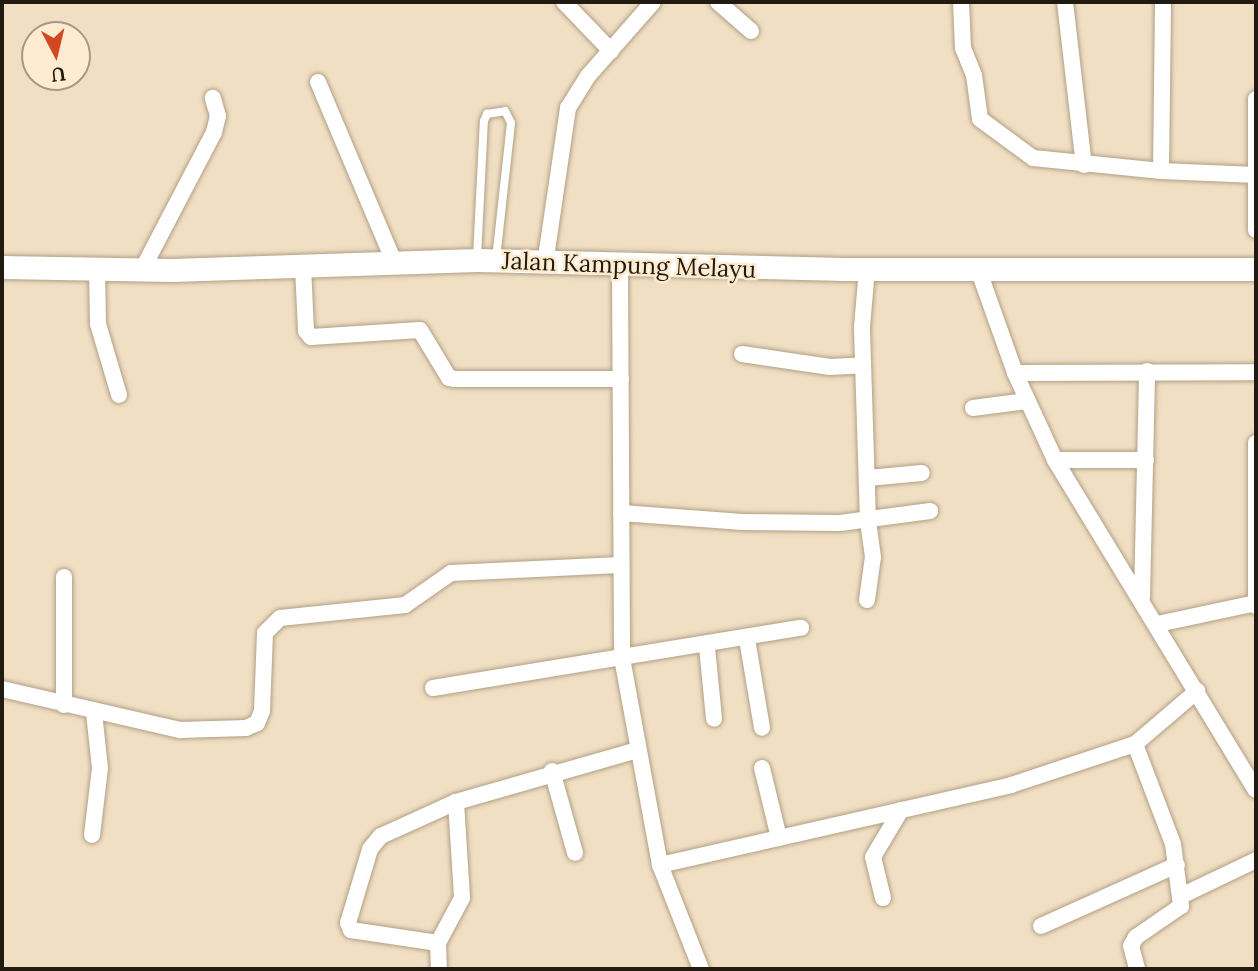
<!DOCTYPE html>
<style>
body{margin:0}
#map{position:relative;width:1258px;height:971px;overflow:hidden;background:#f1dfc3;font-family:Lora,serif}
div>[style]{position:absolute}
[style*='--x']{left:calc(var(--x)*1px);top:calc(var(--y)*1px);width:calc(var(--w)*1px);rotate:calc(var(--a)*1deg)}
.roads{filter:drop-shadow(0 0 2px #b1a085) drop-shadow(0 0 2px #b1a085)}
.service>*{height:8px;margin:-4px;padding:0 4px;transform-origin:4px;border-radius:4px;background:#fff}
.minor>*{height:16px;margin:-8px;padding:0 8px;transform-origin:8px;border-radius:8px;background:#fff}
.secondary>*{height:23px;margin:-11.5px;padding:0 11.5px;transform-origin:11.5px;border-radius:11.5px;background:#fff}
span{translate:-50% -50%;white-space:nowrap;text-align:center;line-height:1.15;-webkit-text-stroke:5px #ffecd0;paint-order:stroke}
.street-label{font-size:24px;color:#211a10}
.frame{position:absolute;inset:0;border:4px solid #211a10;pointer-events:none}
.north{position:absolute;left:21px;top:21px;width:70px;height:70px;box-sizing:border-box;background:#ffecd0;border:2px solid #a69883;border-radius:50%;rotate:173deg;font-size:19px;font-weight:700;line-height:28px;text-align:center;color:#211a10}
.north::after{content:'';display:block;margin:auto;width:24px;height:32px;background:#d14823;clip-path:polygon(50% 0,100% 100%,50% 72%,0 100%)}
</style>
<div id="map">
<div class="roads">
<div class="service">
<div style="--x:477;--y:257;--w:136;--a:-87.1"></div>
<div style="--x:484;--y:121;--w:8;--a:-67"></div>
<div style="--x:487;--y:114;--w:18;--a:-9"></div>
<div style="--x:505;--y:111;--w:13;--a:63"></div>
<div style="--x:511;--y:123;--w:136;--a:96.3"></div>
</div>
<div class="minor">
<div style="--x:564;--y:2;--w:68;--a:46.2"></div>
<div style="--x:718;--y:2;--w:44;--a:41.3"></div>
<div style="--x:961;--y:2;--w:46;--a:87.5"></div>
<div style="--x:963;--y:48;--w:29;--a:68"></div>
<div style="--x:974;--y:75;--w:44;--a:82.2"></div>
<div style="--x:980;--y:119;--w:66;--a:36.3"></div>
<div style="--x:1033;--y:158;--w:129;--a:5.8"></div>
<div style="--x:1161;--y:171;--w:95;--a:2.4"></div>
<div style="--x:1065;--y:2;--w:164;--a:83.4"></div>
<div style="--x:318;--y:82;--w:198;--a:67.1"></div>
<div style="--x:1256;--y:99;--w:131;--a:90"></div>
<div style="--x:1161;--y:171;--w:169;--a:-89.3"></div>
<div style="--x:545;--y:264;--w:158;--a:-81.6"></div>
<div style="--x:568;--y:108;--w:38;--a:-58"></div>
<div style="--x:588;--y:76;--w:98;--a:-48.7"></div>
<div style="--x:977;--y:266;--w:114;--a:70.4"></div>
<div style="--x:1015;--y:373;--w:96;--a:65.3"></div>
<div style="--x:1055;--y:460;--w:386;--a:58.7"></div>
<div style="--x:97;--y:267;--w:57;--a:89"></div>
<div style="--x:98;--y:324;--w:74;--a:73.5"></div>
<div style="--x:303;--y:267;--w:64;--a:87.3"></div>
<div style="--x:306;--y:331;--w:8;--a:50"></div>
<div style="--x:311;--y:337;--w:109;--a:-3.7"></div>
<div style="--x:420;--y:330;--w:56;--a:58.9"></div>
<div style="--x:449;--y:378;--w:6;--a:9"></div>
<div style="--x:455;--y:379;--w:166;--a:0"></div>
<div style="--x:620;--y:267;--w:391;--a:89.7"></div>
<div style="--x:622;--y:658;--w:210;--a:79.6"></div>
<div style="--x:660;--y:865;--w:112;--a:68.5"></div>
<div style="--x:142;--y:270;--w:156;--a:-62.4"></div>
<div style="--x:214;--y:132;--w:16;--a:-76"></div>
<div style="--x:218;--y:116;--w:19;--a:-106"></div>
<div style="--x:742;--y:354;--w:89;--a:8.4"></div>
<div style="--x:830;--y:367;--w:33;--a:-3"></div>
<div style="--x:1015;--y:373;--w:241;--a:-0.2"></div>
<div style="--x:973;--y:408;--w:54;--a:-7.4"></div>
<div style="--x:1256;--y:443;--w:163;--a:90"></div>
<div style="--x:1055;--y:460;--w:91;--a:0"></div>
<div style="--x:868;--y:478;--w:54;--a:-5.3"></div>
<div style="--x:621;--y:513;--w:122;--a:4.2"></div>
<div style="--x:743;--y:522;--w:97;--a:0.6"></div>
<div style="--x:840;--y:523;--w:91;--a:-7.6"></div>
<div style="--x:1142;--y:597;--w:226;--a:-88.7"></div>
<div style="--x:867;--y:600;--w:43;--a:-82.1"></div>
<div style="--x:873;--y:557;--w:36;--a:-98"></div>
<div style="--x:868;--y:521;--w:194;--a:-91.8"></div>
<div style="--x:862;--y:327;--w:58;--a:-85.1"></div>
<div style="--x:1158;--y:624;--w:100;--a:-12.1"></div>
<div style="--x:747;--y:639;--w:90;--a:80.4"></div>
<div style="--x:707;--y:647;--w:72;--a:84.4"></div>
<div style="--x:433;--y:688;--w:373;--a:-9.3"></div>
<div style="--x:2;--y:689;--w:183;--a:13"></div>
<div style="--x:180;--y:730;--w:66;--a:-1.7"></div>
<div style="--x:246;--y:728;--w:12;--a:-24"></div>
<div style="--x:257;--y:723;--w:13;--a:-67"></div>
<div style="--x:262;--y:711;--w:78;--a:-87.8"></div>
<div style="--x:265;--y:633;--w:21;--a:-45"></div>
<div style="--x:280;--y:618;--w:126;--a:-5.9"></div>
<div style="--x:405;--y:605;--w:56;--a:-34.8"></div>
<div style="--x:451;--y:573;--w:169;--a:-2.7"></div>
<div style="--x:64;--y:705;--w:128;--a:-90"></div>
<div style="--x:1135;--y:744;--w:107;--a:69.2"></div>
<div style="--x:1173;--y:844;--w:63;--a:82.6"></div>
<div style="--x:1181;--y:906;--w:55;--a:145.4"></div>
<div style="--x:1136;--y:937;--w:10;--a:119"></div>
<div style="--x:1131;--y:946;--w:24;--a:75"></div>
<div style="--x:762;--y:768;--w:72;--a:76.3"></div>
<div style="--x:552;--y:771;--w:85;--a:74.3"></div>
<div style="--x:456;--y:802;--w:96;--a:86.4"></div>
<div style="--x:462;--y:898;--w:51;--a:118.1"></div>
<div style="--x:438;--y:943;--w:88;--a:-171.5"></div>
<div style="--x:351;--y:930;--w:8;--a:-113"></div>
<div style="--x:348;--y:923;--w:77;--a:-73.4"></div>
<div style="--x:370;--y:849;--w:17;--a:-50"></div>
<div style="--x:381;--y:836;--w:82;--a:-24.4"></div>
<div style="--x:456;--y:802;--w:188;--a:-16"></div>
<div style="--x:92;--y:835;--w:67;--a:-83.2"></div>
<div style="--x:100;--y:768;--w:55;--a:-96.2"></div>
<div style="--x:660;--y:865;--w:360;--a:-12.8"></div>
<div style="--x:1011;--y:785;--w:131;--a:-18.3"></div>
<div style="--x:1135;--y:744;--w:82;--a:-40.5"></div>
<div style="--x:1181;--y:896;--w:83;--a:-25.6"></div>
<div style="--x:883;--y:898;--w:42;--a:-103.7"></div>
<div style="--x:873;--y:857;--w:55;--a:-59.2"></div>
<div style="--x:1041;--y:926;--w:149;--a:-24.2"></div>
<div style="--x:438;--y:943;--w:26;--a:88"></div>
</div>
<div class="secondary">
<div style="--x:2;--y:267;--w:170;--a:1"></div>
<div style="--x:172;--y:270;--w:305;--a:-1.9"></div>
<div style="--x:477;--y:260;--w:367;--a:1.4"></div>
<div style="--x:844;--y:269;--w:412;--a:0"></div>
</div>
</div>
<div class="street-label">
<span style="left:629px;top:265px;rotate:2deg">Jalan Kampung Melayu</span>
</div>
<div class="frame"></div>
<div class="north">U</div>
</div>
